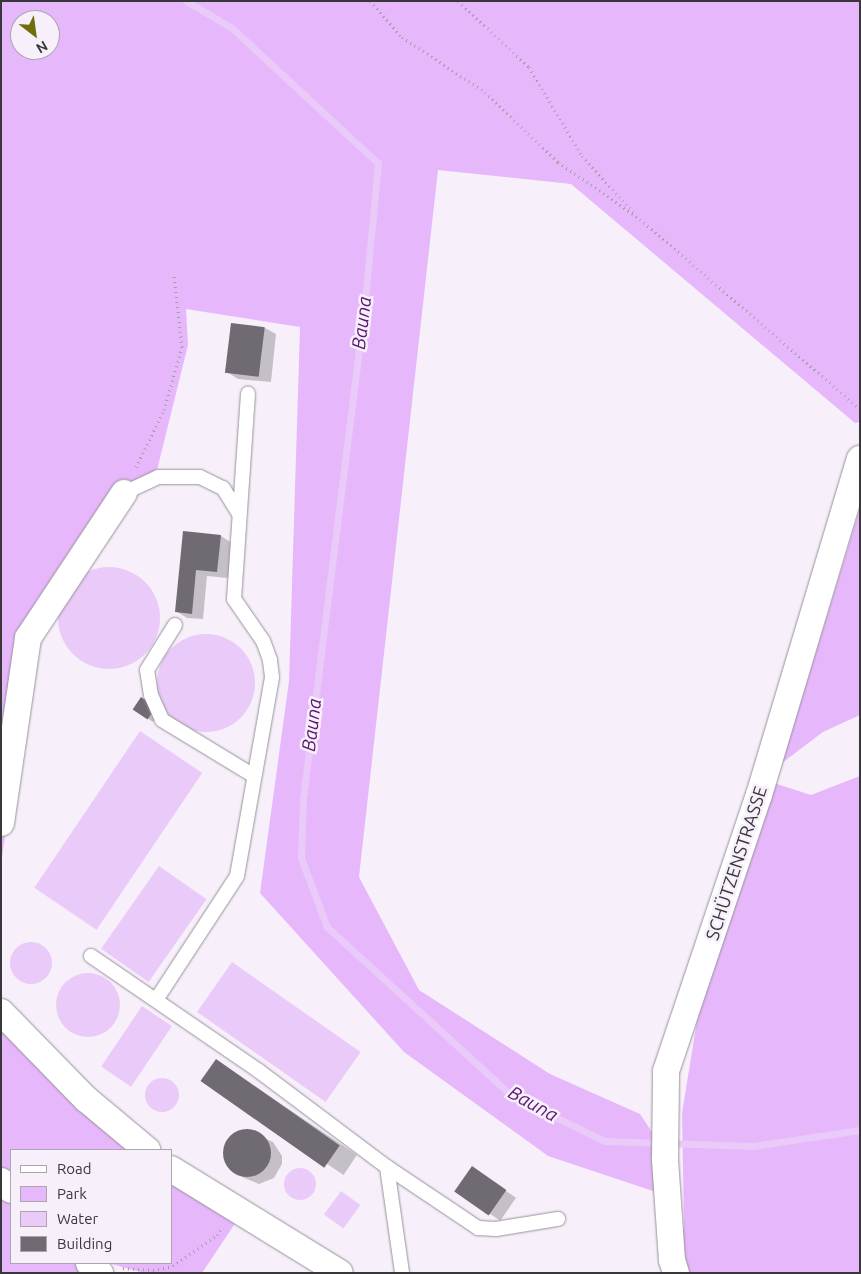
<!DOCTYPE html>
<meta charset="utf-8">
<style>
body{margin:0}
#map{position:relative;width:861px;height:1274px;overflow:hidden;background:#f7f0fb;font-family:Ubuntu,sans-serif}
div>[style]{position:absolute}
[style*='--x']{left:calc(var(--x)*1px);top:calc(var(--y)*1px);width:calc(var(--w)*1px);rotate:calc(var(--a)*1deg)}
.green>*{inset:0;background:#e7b7fb}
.water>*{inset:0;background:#eacaf8;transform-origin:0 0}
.round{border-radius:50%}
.shadow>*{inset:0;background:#0003;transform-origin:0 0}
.stream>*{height:7px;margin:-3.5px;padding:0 3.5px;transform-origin:3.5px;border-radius:3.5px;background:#eacaf8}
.building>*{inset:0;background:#706a73;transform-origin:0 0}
.path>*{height:3px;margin-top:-1.5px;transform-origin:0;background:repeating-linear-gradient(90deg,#a49fa7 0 1px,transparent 0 5px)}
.roads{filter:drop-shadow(0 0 1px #98919b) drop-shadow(0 0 1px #98919b)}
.service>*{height:14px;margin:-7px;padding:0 7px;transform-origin:7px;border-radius:7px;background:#fff}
.minor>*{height:26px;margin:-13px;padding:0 13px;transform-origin:13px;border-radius:13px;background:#fff}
span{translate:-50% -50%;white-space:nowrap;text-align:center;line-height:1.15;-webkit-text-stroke:5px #f7f0fb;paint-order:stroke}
.street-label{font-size:18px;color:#3a373b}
.water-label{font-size:19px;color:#591770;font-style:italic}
.frame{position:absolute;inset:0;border:2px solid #3a373b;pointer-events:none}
.legend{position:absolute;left:10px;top:1149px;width:162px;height:115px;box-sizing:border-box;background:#f7f0fb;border:1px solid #aba6ae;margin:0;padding:6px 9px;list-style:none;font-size:15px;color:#3a373b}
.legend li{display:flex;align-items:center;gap:10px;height:25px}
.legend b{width:25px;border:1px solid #aba6ae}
.north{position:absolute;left:10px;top:10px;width:50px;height:50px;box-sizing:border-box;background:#f7f0fb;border:1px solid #aba6ae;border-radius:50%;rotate:150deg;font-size:14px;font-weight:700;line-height:20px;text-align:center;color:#3a373b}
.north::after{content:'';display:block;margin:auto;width:18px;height:22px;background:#706d0d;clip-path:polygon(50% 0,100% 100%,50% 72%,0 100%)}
</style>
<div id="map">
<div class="green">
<div style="clip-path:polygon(evenodd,1px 1px,860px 1px,860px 422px,855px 423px,571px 184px,438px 170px,359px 877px,419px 990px,550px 1074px,640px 1114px,658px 1141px,656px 1192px,548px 1156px,404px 1052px,260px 893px,289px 681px,300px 327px,186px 309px,188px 345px,157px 470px,136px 480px,33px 640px,1px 864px,1px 1px,20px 20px,50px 20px,50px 50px,20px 50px,20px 20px)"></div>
<div style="clip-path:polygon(860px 508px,860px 715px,823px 732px,782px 763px)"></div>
<div style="clip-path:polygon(860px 776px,860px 1273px,688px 1273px,681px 1237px,684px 1227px,682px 1113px,703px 984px,774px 783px,811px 795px)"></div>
<div style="clip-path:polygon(1px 1005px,156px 1150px,11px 1150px,11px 1263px,89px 1263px,99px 1273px,1px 1273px)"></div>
<div style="clip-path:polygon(171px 1162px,246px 1207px,202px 1273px,144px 1273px,108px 1263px,171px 1263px)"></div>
</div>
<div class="water">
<div class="round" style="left:58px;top:567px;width:102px;height:102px"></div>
<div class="round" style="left:157px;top:634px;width:98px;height:98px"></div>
<div style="left:140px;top:731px;width:75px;height:189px;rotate:34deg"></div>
<div style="left:159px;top:866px;width:58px;height:101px;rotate:35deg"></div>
<div class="round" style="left:10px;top:942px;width:42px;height:42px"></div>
<div style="left:232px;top:962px;width:157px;height:61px;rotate:35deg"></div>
<div class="round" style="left:56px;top:973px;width:64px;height:64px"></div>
<div style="left:142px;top:1006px;width:36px;height:73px;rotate:34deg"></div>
<div class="round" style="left:145px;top:1078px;width:34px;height:34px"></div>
<div class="round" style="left:284px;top:1168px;width:32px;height:32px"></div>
<div style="left:341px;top:1191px;width:24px;height:29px;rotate:36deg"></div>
</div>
<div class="shadow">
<div style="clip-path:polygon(232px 324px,265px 328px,276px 334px,271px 382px,238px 379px,227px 372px)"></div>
<div style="clip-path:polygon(184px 533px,221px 536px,232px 543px,228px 578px,207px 576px,203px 619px,187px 618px,176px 611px)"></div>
<div style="clip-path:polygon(134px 709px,161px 711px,153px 722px)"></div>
<div style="left:216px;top:1060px;width:170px;height:24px;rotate:34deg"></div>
<div style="clip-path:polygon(246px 1130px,273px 1142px,282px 1156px,282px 1164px,274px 1178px,259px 1184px,244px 1178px,233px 1172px,224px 1158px,227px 1142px,231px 1136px)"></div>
<div style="left:472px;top:1168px;width:53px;height:28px;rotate:34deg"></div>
</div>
<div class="stream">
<div style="--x:186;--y:1;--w:53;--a:30.4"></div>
<div style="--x:232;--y:28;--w:199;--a:42.8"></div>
<div style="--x:378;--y:163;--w:139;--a:95.4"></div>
<div style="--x:365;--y:301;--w:502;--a:97.1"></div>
<div style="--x:303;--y:799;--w:59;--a:91.9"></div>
<div style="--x:301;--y:858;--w:74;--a:69.4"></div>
<div style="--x:327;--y:927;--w:252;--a:42.4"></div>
<div style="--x:513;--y:1097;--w:102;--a:25.6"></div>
<div style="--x:605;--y:1141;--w:148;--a:1.9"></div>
<div style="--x:753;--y:1146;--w:108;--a:-8.5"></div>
</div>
<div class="building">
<div style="left:231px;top:323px;width:34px;height:50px;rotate:7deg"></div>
<div style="clip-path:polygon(183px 531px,221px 535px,217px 572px,196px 570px,192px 614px,175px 612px)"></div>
<div style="left:141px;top:697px;width:18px;height:15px;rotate:34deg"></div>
<div style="left:216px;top:1059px;width:151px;height:27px;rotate:35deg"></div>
<div class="round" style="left:223px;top:1129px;width:48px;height:48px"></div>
<div style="left:472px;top:1166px;width:42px;height:31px;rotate:35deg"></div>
</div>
<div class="path">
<div style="--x:370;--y:1;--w:48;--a:48.4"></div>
<div style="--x:402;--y:37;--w:100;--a:33.5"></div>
<div style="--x:485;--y:92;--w:101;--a:43.8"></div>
<div style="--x:558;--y:162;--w:100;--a:34.8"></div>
<div style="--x:640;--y:219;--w:291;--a:40.8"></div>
<div style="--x:458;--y:1;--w:97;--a:42.9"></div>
<div style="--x:529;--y:67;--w:104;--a:59.2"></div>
<div style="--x:582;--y:156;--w:77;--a:47.6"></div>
<div style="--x:136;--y:467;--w:64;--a:-63.8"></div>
<div style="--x:164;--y:410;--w:66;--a:-74.1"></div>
<div style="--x:182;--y:347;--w:73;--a:-96.3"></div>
<div style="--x:123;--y:1268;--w:30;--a:4"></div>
<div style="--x:153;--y:1270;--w:20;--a:-11"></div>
<div style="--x:173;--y:1266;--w:54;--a:-35.2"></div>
<div style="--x:217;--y:1235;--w:7;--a:-56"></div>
</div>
<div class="roads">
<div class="service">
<div style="--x:124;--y:493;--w:38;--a:-25"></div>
<div style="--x:158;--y:477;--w:42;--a:0"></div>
<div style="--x:200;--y:477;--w:25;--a:26"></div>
<div style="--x:223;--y:488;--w:31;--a:58"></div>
<div style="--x:175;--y:625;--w:53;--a:121.9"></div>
<div style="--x:147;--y:670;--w:25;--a:81"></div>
<div style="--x:151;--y:695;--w:27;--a:66"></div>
<div style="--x:162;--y:720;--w:108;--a:31.3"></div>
<div style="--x:91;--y:956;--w:204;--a:34.4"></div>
<div style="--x:259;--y:1071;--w:160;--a:36.9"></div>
<div style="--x:387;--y:1167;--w:107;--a:81.9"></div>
<div style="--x:156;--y:1000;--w:148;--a:-56.8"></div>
<div style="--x:237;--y:876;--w:202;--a:-80"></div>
<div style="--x:272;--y:677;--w:17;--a:-97"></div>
<div style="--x:270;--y:660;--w:20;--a:-110"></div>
<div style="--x:263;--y:641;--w:51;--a:-124.6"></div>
<div style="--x:234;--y:599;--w:206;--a:-86.1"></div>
<div style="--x:387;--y:1167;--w:110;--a:33.8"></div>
<div style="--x:478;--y:1228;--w:18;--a:3"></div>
<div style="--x:496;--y:1229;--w:63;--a:-9.2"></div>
</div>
<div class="minor">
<div style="--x:1;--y:823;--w:187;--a:-81.7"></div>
<div style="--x:28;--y:638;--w:174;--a:-56.5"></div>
<div style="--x:1;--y:1012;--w:122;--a:45.7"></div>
<div style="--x:86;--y:1099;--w:80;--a:39.9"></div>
<div style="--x:171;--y:1169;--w:198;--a:31.6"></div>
<div style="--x:1;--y:1181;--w:13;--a:42"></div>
<div style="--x:89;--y:1263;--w:15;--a:42"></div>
<div style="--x:676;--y:1273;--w:14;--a:-107"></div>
<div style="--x:672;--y:1260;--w:101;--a:-94"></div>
<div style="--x:665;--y:1159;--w:88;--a:-89.3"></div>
<div style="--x:666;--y:1071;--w:291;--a:-71.4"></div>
<div style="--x:759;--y:795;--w:351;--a:-73.3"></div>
</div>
</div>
<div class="street-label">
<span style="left:736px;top:863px;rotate:-72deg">SCHÜTZENSTRASSE</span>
</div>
<div class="water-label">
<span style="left:362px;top:323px;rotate:-83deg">Bauna</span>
<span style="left:312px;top:725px;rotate:-83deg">Bauna</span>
<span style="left:533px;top:1104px;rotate:29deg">Bauna</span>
</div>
<div class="frame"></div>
<ul class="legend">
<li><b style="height:6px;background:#fff"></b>Road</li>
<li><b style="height:14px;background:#e7b7fb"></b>Park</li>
<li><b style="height:14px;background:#eacaf8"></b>Water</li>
<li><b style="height:14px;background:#706a73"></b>Building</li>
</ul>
<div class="north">N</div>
</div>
